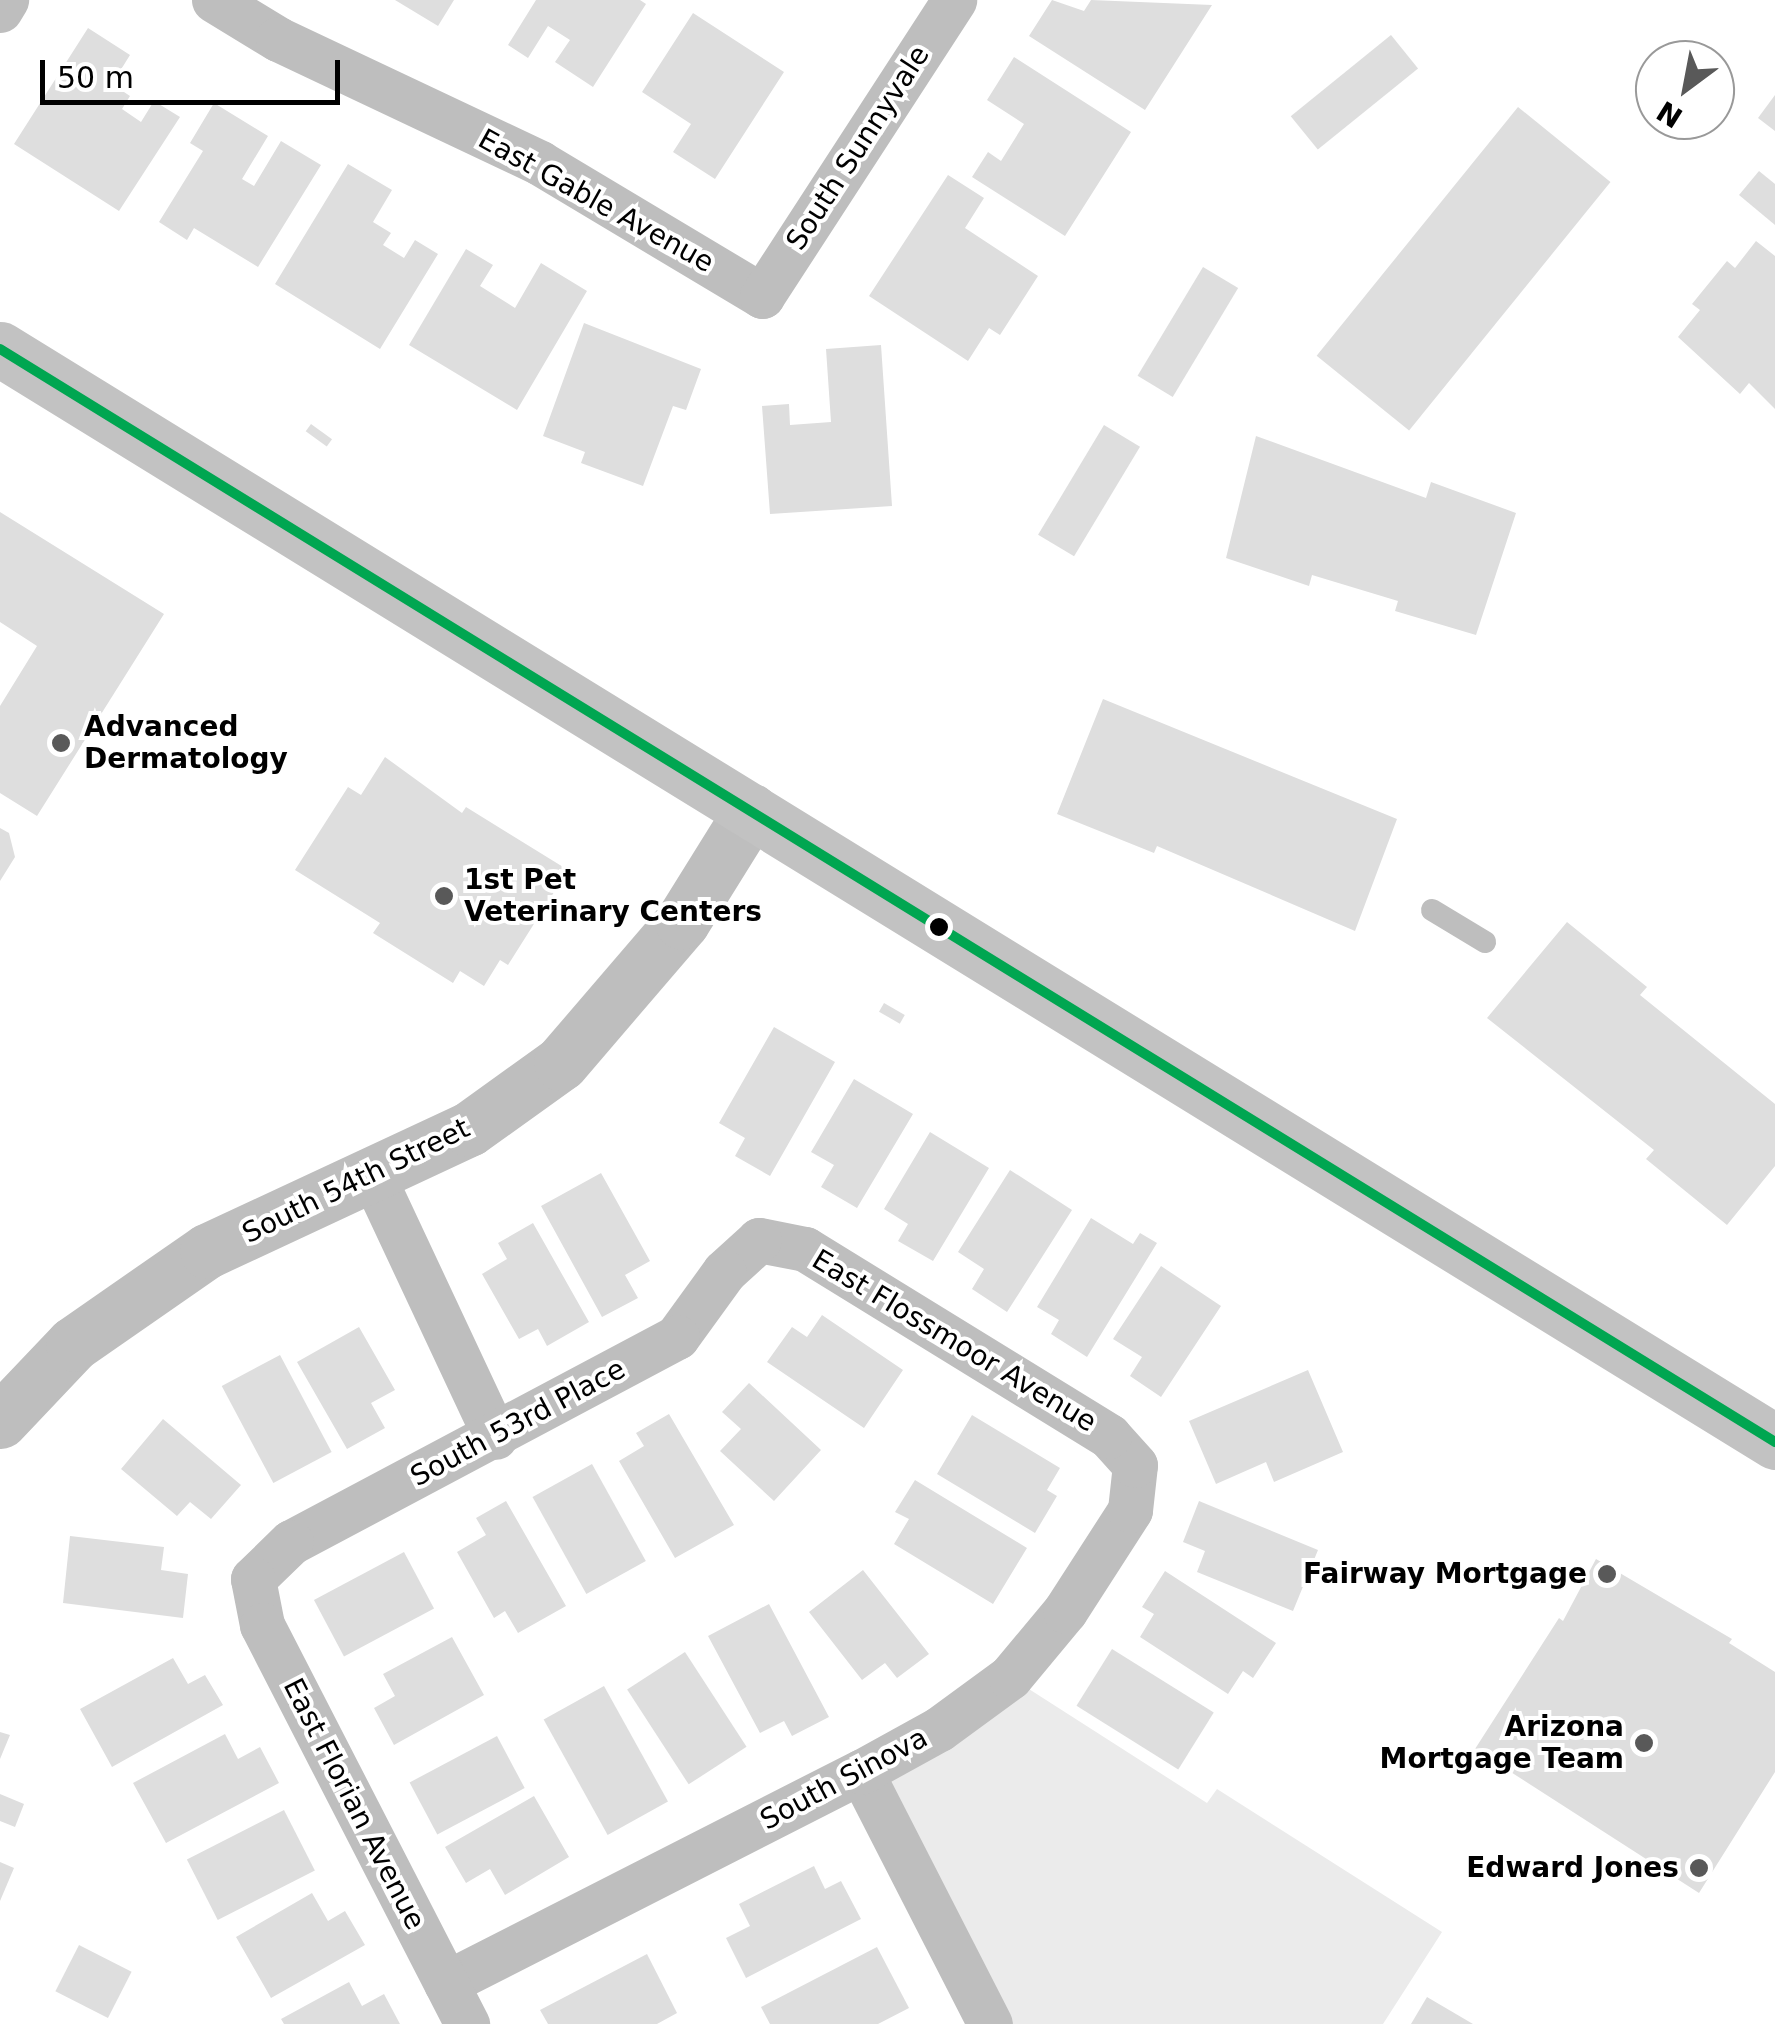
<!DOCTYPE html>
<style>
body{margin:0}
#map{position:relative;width:1775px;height:2024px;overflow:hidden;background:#fff;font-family:"DejaVu Sans",sans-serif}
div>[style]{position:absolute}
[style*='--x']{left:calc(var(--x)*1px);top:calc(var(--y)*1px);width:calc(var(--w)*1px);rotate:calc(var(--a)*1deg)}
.green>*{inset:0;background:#ebebeb}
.building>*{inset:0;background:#dedede;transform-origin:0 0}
.service>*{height:22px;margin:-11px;padding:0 11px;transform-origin:11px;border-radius:11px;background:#bebebe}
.minor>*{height:45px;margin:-22.5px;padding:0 22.5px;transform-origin:22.5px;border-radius:22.5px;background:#bebebe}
.tertiary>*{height:55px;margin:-27.5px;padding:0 27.5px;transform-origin:27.5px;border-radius:27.5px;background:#bebebe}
.secondary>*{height:55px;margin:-27.5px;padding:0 27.5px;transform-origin:27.5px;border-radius:27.5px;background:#c2c2c2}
.bus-1>*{height:10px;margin:-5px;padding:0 5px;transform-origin:5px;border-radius:5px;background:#00a651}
.dots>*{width:28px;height:28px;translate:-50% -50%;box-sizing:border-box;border:5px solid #fff;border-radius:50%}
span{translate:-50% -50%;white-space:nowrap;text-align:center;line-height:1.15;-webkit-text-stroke:8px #fff;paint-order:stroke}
.street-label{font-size:28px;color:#000}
.poi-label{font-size:28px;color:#000;font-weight:700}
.left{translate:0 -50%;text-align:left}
.right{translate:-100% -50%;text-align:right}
.north{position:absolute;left:1635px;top:40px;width:100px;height:100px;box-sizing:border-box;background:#fff;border:2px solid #999;border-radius:50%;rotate:212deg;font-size:28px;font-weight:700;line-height:40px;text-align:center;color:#000}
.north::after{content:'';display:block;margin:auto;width:35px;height:45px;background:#595959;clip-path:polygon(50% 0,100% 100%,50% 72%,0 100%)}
.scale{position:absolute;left:40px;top:60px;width:300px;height:45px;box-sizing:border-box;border:5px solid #000;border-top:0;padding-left:12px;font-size:30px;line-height:35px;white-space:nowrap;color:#000;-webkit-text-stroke:8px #fff;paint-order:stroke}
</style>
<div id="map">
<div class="green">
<div style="clip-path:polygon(1010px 1677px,1207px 1803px,1217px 1789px,1442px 1932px,1383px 2024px,990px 2024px,861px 1772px)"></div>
</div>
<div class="building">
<div style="clip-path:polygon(395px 0,454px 0,438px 26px)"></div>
<div style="clip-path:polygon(536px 0,640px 0,646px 4px,593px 87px,555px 62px,570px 40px,548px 26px,528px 58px,508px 45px)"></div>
<div style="clip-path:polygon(1052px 0,1084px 11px,1091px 0,1212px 5px,1145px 110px,1029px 36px)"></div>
<div style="clip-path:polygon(693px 13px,784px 72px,715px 179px,673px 152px,691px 124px,642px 92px)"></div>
<div style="clip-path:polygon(88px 28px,130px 55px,112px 84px,130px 96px,122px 109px,141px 122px,154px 101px,180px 117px,119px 211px,14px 144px)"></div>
<div style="left:1391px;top:35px;width:43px;height:129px;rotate:51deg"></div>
<div style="clip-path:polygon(1014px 57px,1131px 132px,1065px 236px,972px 177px,988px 152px,1001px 161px,1024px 124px,987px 100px)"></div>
<div style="clip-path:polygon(1775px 95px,1775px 131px,1758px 118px)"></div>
<div style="clip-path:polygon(214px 103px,268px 136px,242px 179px,254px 186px,281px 141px,321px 165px,258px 267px,194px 228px,187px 240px,159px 222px,203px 151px,190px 143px)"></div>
<div style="left:1518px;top:107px;width:119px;height:320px;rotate:39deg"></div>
<div style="clip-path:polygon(348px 164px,392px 190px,373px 222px,391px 233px,383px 245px,404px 258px,415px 240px,438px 254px,380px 349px,275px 284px)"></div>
<div style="clip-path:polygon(1759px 171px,1775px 184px,1775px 225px,1739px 195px)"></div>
<div style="clip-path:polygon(948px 175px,984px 198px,965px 228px,1038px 276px,1000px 335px,989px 328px,968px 361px,869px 296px)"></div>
<div style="clip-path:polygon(1756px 241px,1775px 256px,1775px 409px,1749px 383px,1740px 394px,1678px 337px,1700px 310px,1692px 304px,1727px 261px,1735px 268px)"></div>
<div style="clip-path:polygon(466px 249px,493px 265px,480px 286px,515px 308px,541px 263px,587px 291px,517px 410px,409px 345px)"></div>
<div style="left:1203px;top:267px;width:41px;height:127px;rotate:31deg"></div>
<div style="clip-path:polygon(584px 323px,701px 369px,686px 410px,673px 406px,643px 486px,581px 463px,585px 452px,543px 436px)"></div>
<div style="clip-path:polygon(881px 345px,892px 506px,770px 514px,762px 406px,789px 404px,790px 425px,831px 422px,826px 349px)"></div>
<div style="left:311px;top:424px;width:26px;height:9px;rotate:36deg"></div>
<div style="left:1104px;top:425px;width:42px;height:128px;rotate:31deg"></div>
<div style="clip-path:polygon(1256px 436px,1426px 498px,1431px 482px,1516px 513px,1476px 635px,1395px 611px,1398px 601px,1312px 575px,1309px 586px,1226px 558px)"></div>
<div style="clip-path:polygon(0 512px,164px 614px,37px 816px,0 793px,0 706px,37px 646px,0 622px)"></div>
<div style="clip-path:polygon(1103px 699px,1397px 819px,1355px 931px,1157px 846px,1154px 853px,1057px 814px)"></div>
<div style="clip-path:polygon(385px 757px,462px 813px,466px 807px,568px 870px,508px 965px,500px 960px,484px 986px,460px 971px,453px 983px,373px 933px,380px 923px,295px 870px,348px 787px,361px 795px)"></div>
<div style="clip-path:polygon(0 828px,9px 833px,15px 857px,0 881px)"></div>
<div style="clip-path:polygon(1567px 922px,1647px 987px,1640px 995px,1775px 1104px,1775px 1166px,1727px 1225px,1646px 1159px,1654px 1150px,1487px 1018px)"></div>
<div style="left:884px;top:1003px;width:24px;height:10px;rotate:30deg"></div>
<div style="clip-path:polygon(774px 1027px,835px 1062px,770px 1176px,735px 1156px,745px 1138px,719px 1123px)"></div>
<div style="clip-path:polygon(854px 1079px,913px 1114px,857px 1208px,821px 1187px,834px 1165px,811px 1152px)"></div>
<div style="clip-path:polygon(930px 1132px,989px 1168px,933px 1261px,898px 1241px,908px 1224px,884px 1209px)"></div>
<div style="clip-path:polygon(1010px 1170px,1072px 1210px,1007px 1312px,972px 1289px,984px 1269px,958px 1252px)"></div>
<div style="clip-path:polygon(601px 1173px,650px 1261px,625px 1275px,638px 1298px,602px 1317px,541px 1206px)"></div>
<div style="clip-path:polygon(1091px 1218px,1133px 1244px,1140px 1233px,1157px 1243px,1087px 1357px,1051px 1334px,1059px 1320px,1037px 1307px)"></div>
<div style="clip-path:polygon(533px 1223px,589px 1322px,547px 1346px,538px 1329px,519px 1339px,482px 1274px,507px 1259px,498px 1243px)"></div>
<div style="clip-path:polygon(1161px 1266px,1221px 1306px,1161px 1397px,1130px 1376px,1142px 1357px,1113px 1339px)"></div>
<div style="clip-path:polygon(822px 1315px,903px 1370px,864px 1428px,767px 1362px,792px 1327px,807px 1337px)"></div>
<div style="clip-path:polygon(359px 1327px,395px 1390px,371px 1403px,385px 1428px,347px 1449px,297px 1362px)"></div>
<div style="left:280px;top:1355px;width:110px;height:66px;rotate:62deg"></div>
<div style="clip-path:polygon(1308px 1370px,1343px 1452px,1274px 1482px,1266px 1462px,1216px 1484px,1189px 1421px)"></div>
<div style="clip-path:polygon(749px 1383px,821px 1450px,774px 1501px,720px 1451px,741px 1429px,722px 1412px)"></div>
<div style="clip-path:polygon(669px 1414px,734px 1525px,675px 1558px,619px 1461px,644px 1446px,636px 1433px)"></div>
<div style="clip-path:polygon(972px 1415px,1060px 1468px,1047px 1490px,1057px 1496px,1035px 1533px,937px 1474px)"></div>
<div style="clip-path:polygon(163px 1419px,241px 1485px,211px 1519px,190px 1502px,177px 1516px,121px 1469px)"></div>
<div style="left:592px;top:1464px;width:111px;height:68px;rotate:61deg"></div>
<div style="clip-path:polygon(915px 1480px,1027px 1548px,993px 1604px,894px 1544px,909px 1519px,895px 1512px)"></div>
<div style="clip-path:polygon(506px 1501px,566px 1606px,518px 1633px,505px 1611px,494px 1618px,457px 1552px,486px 1535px,476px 1518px)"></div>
<div style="clip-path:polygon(1199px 1501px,1318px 1550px,1293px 1611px,1197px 1572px,1205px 1551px,1183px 1542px)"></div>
<div style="clip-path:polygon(70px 1536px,164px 1547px,161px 1570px,188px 1574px,183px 1618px,63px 1603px)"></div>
<div style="left:404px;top:1552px;width:64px;height:102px;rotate:62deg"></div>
<div style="clip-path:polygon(1596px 1559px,1732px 1639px,1729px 1643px,1775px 1672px,1775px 1772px,1699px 1893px,1475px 1749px,1559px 1618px,1563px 1621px)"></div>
<div style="clip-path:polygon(863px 1570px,929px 1654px,897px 1678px,885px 1663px,862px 1680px,809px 1612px)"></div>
<div style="clip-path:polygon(1165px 1571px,1276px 1643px,1253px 1678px,1243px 1671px,1228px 1694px,1140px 1637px,1154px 1614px,1142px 1607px)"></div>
<div style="clip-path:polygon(769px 1604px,829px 1717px,792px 1736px,784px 1721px,760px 1733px,708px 1636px)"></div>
<div style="clip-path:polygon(452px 1637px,484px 1695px,394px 1745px,374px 1708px,395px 1696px,383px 1674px)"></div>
<div style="left:1112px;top:1649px;width:120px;height:67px;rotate:32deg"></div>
<div style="left:685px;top:1652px;width:113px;height:69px;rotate:57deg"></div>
<div style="clip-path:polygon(173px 1658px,188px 1684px,205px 1675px,223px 1705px,112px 1767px,80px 1709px)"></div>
<div style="left:604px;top:1686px;width:132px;height:69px;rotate:61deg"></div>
<div style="clip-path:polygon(0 1732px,10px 1735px,0 1759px)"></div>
<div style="clip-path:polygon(225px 1734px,238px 1759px,260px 1747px,279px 1783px,166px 1843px,133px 1783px)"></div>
<div style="left:497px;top:1736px;width:59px;height:99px;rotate:62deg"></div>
<div style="clip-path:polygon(0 1794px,24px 1804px,15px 1827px,0 1821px)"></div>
<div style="clip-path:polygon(534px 1796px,569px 1857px,505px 1895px,490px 1869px,466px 1883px,445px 1847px)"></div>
<div style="left:284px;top:1810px;width:68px;height:109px;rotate:63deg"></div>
<div style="clip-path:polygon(0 1862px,14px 1868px,0 1901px)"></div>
<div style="clip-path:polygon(814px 1866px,825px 1889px,841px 1881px,861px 1919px,746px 1978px,726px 1938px,750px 1926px,739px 1904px)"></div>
<div style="clip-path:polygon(312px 1893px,328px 1921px,345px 1911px,365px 1945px,271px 1998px,236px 1937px)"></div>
<div style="left:79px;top:1945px;width:59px;height:52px;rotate:27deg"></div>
<div style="clip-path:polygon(877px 1947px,909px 2008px,878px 2024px,770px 2024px,761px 2007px)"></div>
<div style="clip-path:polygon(647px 1954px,677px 2013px,657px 2024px,548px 2024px,540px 2010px)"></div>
<div style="clip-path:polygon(349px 1982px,362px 2006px,384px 1994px,400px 2024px,284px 2024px,281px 2019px)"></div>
<div style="clip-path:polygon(1427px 1997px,1473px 2024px,1411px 2024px)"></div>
</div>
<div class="service">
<div style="--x:1432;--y:910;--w:62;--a:31.1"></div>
</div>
<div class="minor">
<div style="--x:214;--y:0;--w:75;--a:31.4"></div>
<div style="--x:278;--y:39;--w:290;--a:25.3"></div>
<div style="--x:540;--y:163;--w:259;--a:30.9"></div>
<div style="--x:762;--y:296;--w:353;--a:-57"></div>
<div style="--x:0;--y:10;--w:12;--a:-59"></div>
<div style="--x:373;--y:1176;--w:288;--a:64.9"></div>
<div style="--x:861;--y:1772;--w:283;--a:62.9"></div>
<div style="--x:446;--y:1983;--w:466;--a:-27"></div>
<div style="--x:861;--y:1772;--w:89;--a:-28.9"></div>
<div style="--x:939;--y:1729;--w:88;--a:-36.2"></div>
<div style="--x:1010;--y:1677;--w:86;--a:-50.2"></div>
<div style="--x:1065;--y:1611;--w:120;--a:-57.2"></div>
<div style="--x:1130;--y:1510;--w:45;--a:-83.7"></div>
<div style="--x:1135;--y:1465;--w:39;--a:-132"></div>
<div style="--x:1109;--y:1436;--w:357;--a:-148.4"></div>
<div style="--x:805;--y:1249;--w:47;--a:-168.9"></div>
<div style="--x:759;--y:1240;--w:47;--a:137.6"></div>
<div style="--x:724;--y:1272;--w:80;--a:125.9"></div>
<div style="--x:677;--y:1337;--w:437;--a:152"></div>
<div style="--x:291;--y:1542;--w:53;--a:135.8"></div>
<div style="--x:253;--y:1579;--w:47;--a:78.9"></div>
<div style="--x:262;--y:1625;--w:449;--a:62.8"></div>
</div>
<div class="tertiary">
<div style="--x:0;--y:1421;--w:106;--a:-46.5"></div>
<div style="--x:73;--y:1344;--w:163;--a:-34.8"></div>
<div style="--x:207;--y:1251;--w:289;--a:-25"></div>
<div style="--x:469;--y:1129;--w:113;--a:-35.7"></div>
<div style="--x:561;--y:1063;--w:186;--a:-49.4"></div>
<div style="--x:682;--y:922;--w:131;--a:-58.1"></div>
</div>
<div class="secondary">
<div style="--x:0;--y:349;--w:2085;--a:31.62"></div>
</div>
<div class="bus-1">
<div style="--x:0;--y:349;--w:2085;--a:31.62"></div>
</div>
<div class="dots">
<div style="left:61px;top:743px;background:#595959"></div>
<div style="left:444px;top:896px;background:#595959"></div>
<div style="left:939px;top:927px;background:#000"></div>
<div style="left:1607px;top:1574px;background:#595959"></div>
<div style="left:1644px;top:1743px;background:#595959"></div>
<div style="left:1699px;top:1868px;background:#595959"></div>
</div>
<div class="street-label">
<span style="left:858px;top:148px;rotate:-57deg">South Sunnyvale</span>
<span style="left:596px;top:201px;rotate:29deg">East Gable Avenue</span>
<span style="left:356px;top:1181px;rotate:-26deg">South 54th Street</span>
<span style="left:954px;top:1341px;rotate:31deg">East Flossmoor Avenue</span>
<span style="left:518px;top:1423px;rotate:-28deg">South 53rd Place</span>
<span style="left:844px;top:1779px;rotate:-28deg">South Sinova</span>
<span style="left:354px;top:1804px;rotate:63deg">East Florian Avenue</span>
</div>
<div class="poi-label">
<span class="left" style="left:84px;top:743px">Advanced<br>Dermatology</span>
<span class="left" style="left:464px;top:896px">1st Pet<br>Veterinary Centers</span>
<span class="right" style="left:1587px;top:1574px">Fairway Mortgage</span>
<span class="right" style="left:1624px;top:1743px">Arizona<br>Mortgage Team</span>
<span class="right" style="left:1679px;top:1868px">Edward Jones</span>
</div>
<div class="north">N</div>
<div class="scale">50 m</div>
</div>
